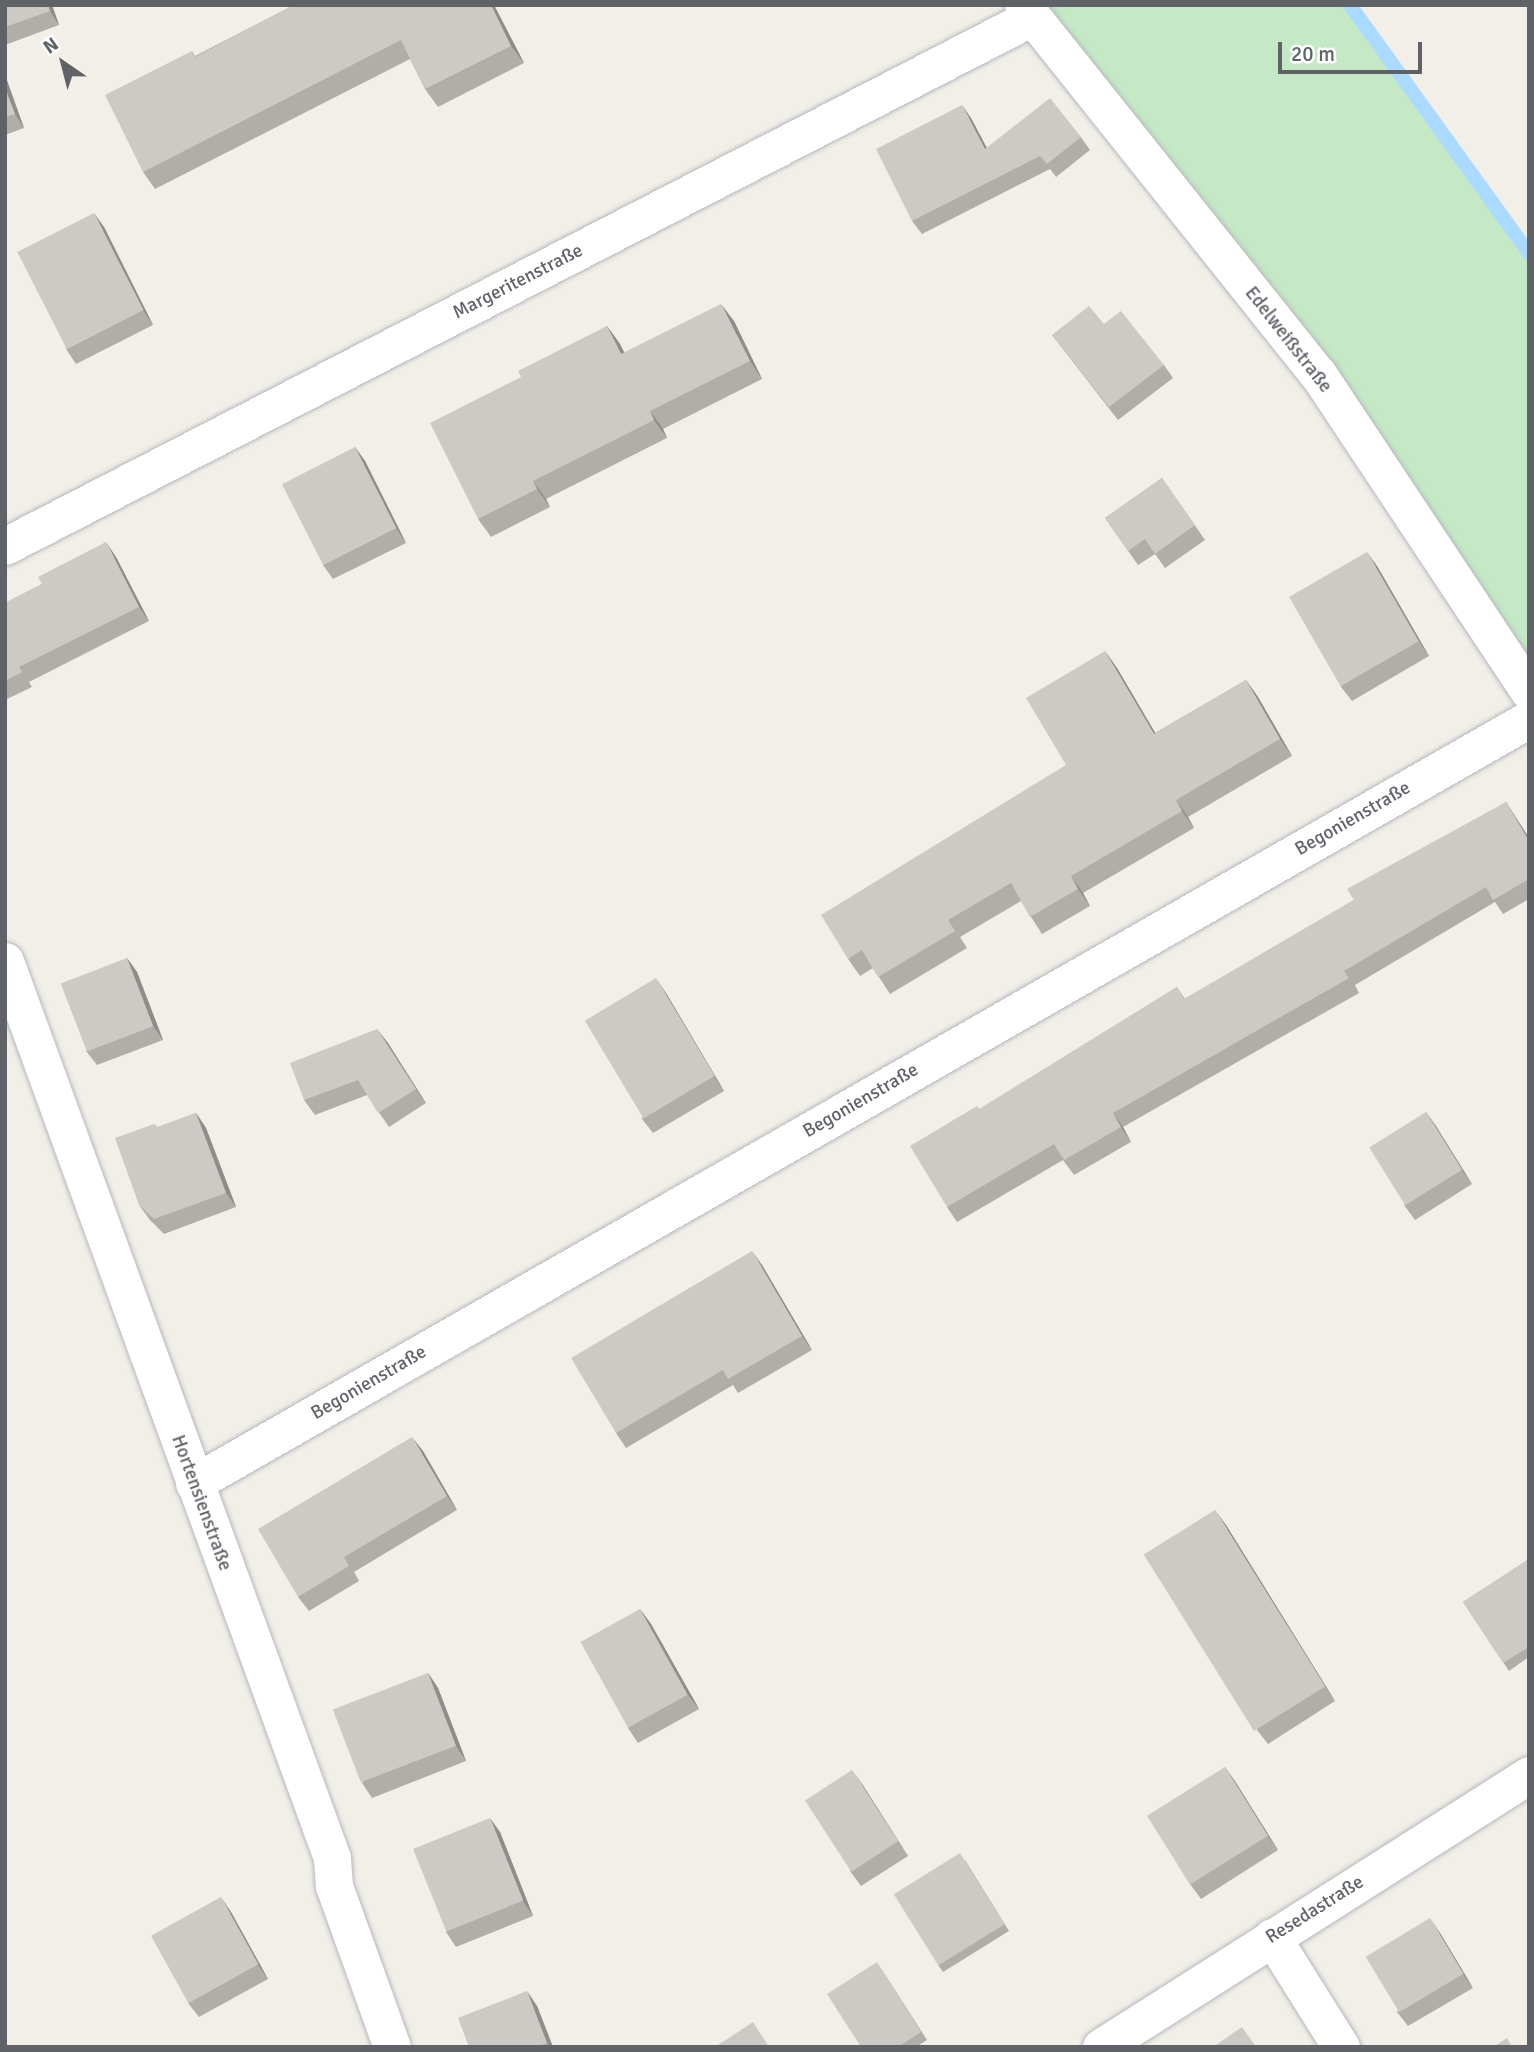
<!DOCTYPE html>
<meta charset="utf-8">
<style>
body{margin:0}
#map{position:relative;width:1534px;height:2052px;overflow:hidden;background:#f1efe8;font-family:Signika,sans-serif}
div>[style]{position:absolute}
[style*='--x']{left:calc(var(--x)*1px);top:calc(var(--y)*1px);width:calc(var(--w)*1px);rotate:calc(var(--a)*1deg)}
.green>*{inset:0;background:#c5e8c5}
.stream>*{height:14px;margin:-7px;padding:0 7px;transform-origin:7px;border-radius:7px;background:#aadaff}
.roads{filter:drop-shadow(0 0 2px #b5b8bc) drop-shadow(0 0 2px #b5b8bc)}
.minor>*{height:37px;margin:-18.5px;padding:0 18.5px;transform-origin:18.5px;border-radius:18.5px;background:#fff}
.wall>*{inset:0;background:#afaea9}
.shaded-wall>*{inset:0;background:#8f8d8a}
.building>*{inset:0;background:#cccac5;transform-origin:0 0}
span{translate:-50% -50%;white-space:nowrap;text-align:center;line-height:1.15;-webkit-text-stroke:5px #fff;paint-order:stroke}
.street-label{font-size:19px;color:#5f6368}
.frame{position:absolute;inset:0;border:7px solid #5f6368;pointer-events:none}
.north{position:absolute;left:28px;top:28px;width:70px;height:70px;-webkit-text-stroke:5px #fff;paint-order:stroke;rotate:325deg;font-size:19px;font-weight:700;line-height:28px;text-align:center;color:#5f6368}
.north::after{content:'';display:block;margin:auto;width:24px;height:32px;background:#5f6368;clip-path:polygon(50% 0,100% 100%,50% 72%,0 100%)}
.scale{position:absolute;left:1278px;top:42px;width:144px;height:32px;box-sizing:border-box;border:4px solid #5f6368;border-top:0;padding-left:9px;font-size:21px;line-height:24px;white-space:nowrap;color:#5f6368;-webkit-text-stroke:5px #fff;paint-order:stroke}
</style>
<div id="map">
<div class="green">
<div style="clip-path:polygon(1023px 5px,1350px 5px,1529px 253px,1529px 692px,1318px 374px)"></div>
</div>
<div class="stream">
<div style="--x:1350;--y:5;--w:306;--a:54.2"></div>
</div>
<div class="roads">
<div class="minor">
<div style="--x:1023;--y:5;--w:472;--a:51.4"></div>
<div style="--x:1318;--y:374;--w:382;--a:56.4"></div>
<div style="--x:5;--y:546;--w:1155;--a:-27.25"></div>
<div style="--x:5;--y:961;--w:955;--a:69.97"></div>
<div style="--x:332;--y:1858;--w:28;--a:86"></div>
<div style="--x:334;--y:1886;--w:171;--a:70.2"></div>
<div style="--x:194;--y:1483;--w:1538;--a:-29.78"></div>
<div style="--x:1272;--y:1937;--w:130;--a:57.9"></div>
<div style="--x:1101;--y:2047;--w:507;--a:-32.44"></div>
</div>
</div>
<div class="wall">
<div style="clip-path:polygon(5px 5px,52px 5px,59px 25px,5px 45px)"></div>
<div style="clip-path:polygon(294px 5px,494px 5px,524px 63px,438px 107px,425px 89px,410px 59px,155px 189px,143px 172px,192px 51px,195px 56px)"></div>
<div style="clip-path:polygon(5px 75px,24px 128px,5px 135px)"></div>
<div style="clip-path:polygon(971px 118px,987px 148px,1081px 137px,1090px 150px,1056px 177px,1050px 169px,922px 234px,912px 221px)"></div>
<div style="clip-path:polygon(104px 227px,153px 325px,76px 364px,66px 349px)"></div>
<div style="clip-path:polygon(734px 321px,762px 379px,663px 429px,667px 438px,546px 499px,550px 507px,491px 537px,478px 519px,521px 377px,607px 326px,620px 344px,624px 353px)"></div>
<div style="clip-path:polygon(1104px 324px,1164px 365px,1173px 378px,1118px 420px,1052px 335px)"></div>
<div style="clip-path:polygon(355px 447px,365px 461px,406px 543px,333px 579px,323px 565px)"></div>
<div style="clip-path:polygon(1162px 478px,1205px 540px,1165px 568px,1155px 554px,1138px 565px,1105px 518px)"></div>
<div style="clip-path:polygon(116px 557px,149px 621px,29px 682px,32px 687px,5px 700px,5px 603px,42px 584px)"></div>
<div style="clip-path:polygon(1377px 566px,1429px 656px,1352px 701px,1341px 687px)"></div>
<div style="clip-path:polygon(1105px 651px,1117px 668px,1155px 733px,1246px 680px,1258px 697px,1292px 756px,1188px 817px,1194px 828px,1083px 893px,1090px 906px,1042px 934px,1021px 901px,960px 937px,967px 948px,890px 994px,873px 968px,860px 976px,848px 959px,1066px 765px)"></div>
<div style="clip-path:polygon(1506px 802px,1529px 838px,1529px 899px,1503px 914px,1495px 902px,1355px 985px,1359px 993px,1123px 1127px,1131px 1142px,1074px 1175px,1063px 1160px,957px 1222px,947px 1207px,980px 1109px,1177px 987px,1185px 999px,1354px 900px)"></div>
<div style="clip-path:polygon(127px 958px,137px 972px,163px 1040px,97px 1065px,86px 1051px)"></div>
<div style="clip-path:polygon(666px 993px,724px 1091px,653px 1133px,642px 1119px)"></div>
<div style="clip-path:polygon(377px 1029px,426px 1103px,389px 1127px,367px 1095px,315px 1115px,304px 1100px)"></div>
<div style="clip-path:polygon(1426px 1112px,1472px 1184px,1415px 1220px,1404px 1205px)"></div>
<div style="clip-path:polygon(196px 1113px,206px 1128px,236px 1207px,164px 1234px,150px 1220px,139px 1205px,158px 1127px)"></div>
<div style="clip-path:polygon(762px 1265px,812px 1350px,738px 1393px,733px 1385px,626px 1448px,616px 1433px)"></div>
<div style="clip-path:polygon(423px 1451px,457px 1510px,354px 1572px,359px 1581px,309px 1611px,298px 1597px)"></div>
<div style="clip-path:polygon(1226px 1525px,1335px 1701px,1268px 1744px,1257px 1730px)"></div>
<div style="clip-path:polygon(1529px 1559px,1529px 1657px,1509px 1671px,1463px 1602px)"></div>
<div style="clip-path:polygon(640px 1609px,651px 1624px,699px 1709px,638px 1743px,628px 1728px)"></div>
<div style="clip-path:polygon(428px 1673px,438px 1688px,466px 1761px,372px 1798px,362px 1783px)"></div>
<div style="clip-path:polygon(1225px 1767px,1278px 1850px,1201px 1899px,1190px 1884px)"></div>
<div style="clip-path:polygon(862px 1784px,908px 1856px,861px 1886px,850px 1871px)"></div>
<div style="clip-path:polygon(500px 1832px,533px 1916px,456px 1947px,446px 1932px)"></div>
<div style="clip-path:polygon(965px 1860px,1009px 1931px,943px 1972px,938px 1965px)"></div>
<div style="clip-path:polygon(231px 1912px,268px 1979px,199px 2017px,188px 2003px)"></div>
<div style="clip-path:polygon(1440px 1933px,1473px 1988px,1408px 2026px,1397px 2012px)"></div>
<div style="clip-path:polygon(882px 1970px,927px 2040px,916px 2047px,861px 2047px)"></div>
<div style="clip-path:polygon(537px 2006px,553px 2047px,469px 2047px)"></div>
</div>
<div class="shaded-wall">
<div style="clip-path:polygon(48px 5px,52px 5px,59px 25px,50px 11px)"></div>
<div style="clip-path:polygon(491px 5px,494px 5px,524px 63px,511px 46px)"></div>
<div style="clip-path:polygon(5px 75px,24px 128px,15px 114px,5px 88px)"></div>
<div style="clip-path:polygon(962px 105px,971px 118px,994px 162px,985px 149px)"></div>
<div style="clip-path:polygon(94px 213px,104px 227px,153px 325px,143px 310px)"></div>
<div style="clip-path:polygon(721px 304px,734px 321px,762px 379px,750px 361px)"></div>
<div style="clip-path:polygon(607px 326px,620px 344px,634px 372px,621px 354px)"></div>
<div style="clip-path:polygon(650px 411px,663px 429px,667px 438px,654px 420px)"></div>
<div style="clip-path:polygon(355px 447px,365px 461px,406px 543px,396px 528px)"></div>
<div style="clip-path:polygon(533px 481px,546px 499px,550px 507px,537px 489px)"></div>
<div style="clip-path:polygon(106px 542px,116px 557px,149px 621px,139px 607px)"></div>
<div style="clip-path:polygon(1367px 552px,1377px 566px,1429px 656px,1419px 641px)"></div>
<div style="clip-path:polygon(1105px 651px,1117px 668px,1166px 751px,1154px 734px)"></div>
<div style="clip-path:polygon(1246px 680px,1258px 697px,1292px 756px,1280px 739px)"></div>
<div style="clip-path:polygon(1176px 800px,1188px 817px,1194px 828px,1182px 811px)"></div>
<div style="clip-path:polygon(1506px 802px,1529px 838px,1529px 841px)"></div>
<div style="clip-path:polygon(1071px 876px,1083px 893px,1090px 906px,1078px 889px)"></div>
<div style="clip-path:polygon(127px 958px,137px 972px,163px 1040px,153px 1026px)"></div>
<div style="clip-path:polygon(656px 978px,666px 993px,724px 1091px,714px 1076px)"></div>
<div style="clip-path:polygon(377px 1029px,388px 1043px,426px 1103px,416px 1089px)"></div>
<div style="clip-path:polygon(1426px 1112px,1436px 1126px,1472px 1184px,1462px 1170px)"></div>
<div style="clip-path:polygon(196px 1113px,206px 1128px,236px 1207px,226px 1193px)"></div>
<div style="clip-path:polygon(1113px 1113px,1123px 1127px,1131px 1142px,1121px 1127px)"></div>
<div style="clip-path:polygon(752px 1251px,762px 1265px,812px 1350px,802px 1336px)"></div>
<div style="clip-path:polygon(412px 1437px,423px 1451px,457px 1510px,447px 1496px)"></div>
<div style="clip-path:polygon(1215px 1510px,1226px 1525px,1335px 1701px,1325px 1686px)"></div>
<div style="clip-path:polygon(640px 1609px,651px 1624px,699px 1709px,688px 1695px)"></div>
<div style="clip-path:polygon(428px 1673px,438px 1688px,466px 1761px,456px 1746px)"></div>
<div style="clip-path:polygon(1225px 1767px,1235px 1781px,1278px 1850px,1268px 1836px)"></div>
<div style="clip-path:polygon(852px 1770px,862px 1784px,908px 1856px,898px 1841px)"></div>
<div style="clip-path:polygon(490px 1818px,500px 1832px,533px 1916px,523px 1901px)"></div>
<div style="clip-path:polygon(221px 1897px,231px 1912px,268px 1979px,258px 1965px)"></div>
<div style="clip-path:polygon(1430px 1918px,1440px 1933px,1473px 1988px,1463px 1974px)"></div>
<div style="clip-path:polygon(527px 1991px,537px 2006px,553px 2047px,550px 2047px,547px 2043px)"></div>
</div>
<div class="building">
<div style="clip-path:polygon(5px 5px,48px 5px,50px 11px,5px 27px)"></div>
<div style="clip-path:polygon(294px 5px,491px 5px,511px 46px,425px 89px,401px 40px,143px 172px,105px 95px,192px 51px,195px 57px)"></div>
<div style="clip-path:polygon(5px 88px,15px 114px,5px 117px)"></div>
<div style="clip-path:polygon(1050px 98px,1081px 137px,1047px 164px,1040px 156px,912px 221px,876px 149px,962px 105px,985px 149px)"></div>
<div style="left:94px;top:213px;width:109px;height:86px;rotate:63deg"></div>
<div style="clip-path:polygon(721px 304px,750px 361px,650px 411px,654px 420px,533px 481px,537px 489px,478px 519px,430px 423px,521px 377px,518px 371px,607px 326px,621px 354px)"></div>
<div style="clip-path:polygon(1089px 306px,1104px 324px,1121px 311px,1164px 365px,1109px 407px,1052px 335px)"></div>
<div style="left:355px;top:447px;width:91px;height:82px;rotate:63deg"></div>
<div style="clip-path:polygon(1162px 478px,1195px 525px,1155px 554px,1145px 539px,1128px 551px,1105px 518px)"></div>
<div style="clip-path:polygon(106px 542px,139px 607px,19px 667px,22px 672px,5px 681px,5px 603px,42px 584px,38px 577px)"></div>
<div style="left:1367px;top:552px;width:103px;height:90px;rotate:60deg"></div>
<div style="clip-path:polygon(1105px 651px,1154px 734px,1246px 680px,1280px 739px,1176px 800px,1182px 811px,1071px 876px,1078px 889px,1030px 917px,1011px 883px,948px 920px,955px 931px,878px 977px,862px 950px,848px 959px,821px 915px,1066px 765px,1026px 698px)"></div>
<div style="clip-path:polygon(1506px 802px,1529px 841px,1529px 879px,1493px 900px,1486px 887px,1344px 971px,1349px 978px,1113px 1113px,1121px 1127px,1064px 1160px,1054px 1144px,947px 1207px,910px 1146px,977px 1106px,979px 1109px,1177px 987px,1184px 999px,1354px 900px,1347px 889px)"></div>
<div style="left:127px;top:958px;width:73px;height:71px;rotate:69deg"></div>
<div style="left:656px;top:978px;width:114px;height:83px;rotate:59deg"></div>
<div style="clip-path:polygon(377px 1029px,416px 1089px,378px 1113px,358px 1080px,304px 1100px,290px 1063px)"></div>
<div style="left:1426px;top:1112px;width:68px;height:67px;rotate:58deg"></div>
<div style="clip-path:polygon(196px 1113px,226px 1193px,154px 1219px,139px 1205px,115px 1138px,154px 1124px,158px 1127px)"></div>
<div style="clip-path:polygon(752px 1251px,802px 1336px,728px 1379px,723px 1370px,616px 1433px,571px 1358px)"></div>
<div style="clip-path:polygon(412px 1437px,447px 1496px,344px 1557px,349px 1566px,298px 1597px,258px 1529px)"></div>
<div style="left:1215px;top:1510px;width:208px;height:84px;rotate:58deg"></div>
<div style="clip-path:polygon(1529px 1559px,1529px 1647px,1503px 1663px,1463px 1602px)"></div>
<div style="left:640px;top:1609px;width:98px;height:68px;rotate:61deg"></div>
<div style="left:428px;top:1673px;width:78px;height:102px;rotate:69deg"></div>
<div style="left:1225px;top:1767px;width:81px;height:92px;rotate:58deg"></div>
<div style="left:852px;top:1770px;width:85px;height:56px;rotate:57deg"></div>
<div style="left:490px;top:1818px;width:89px;height:83px;rotate:68deg"></div>
<div style="left:960px;top:1853px;width:84px;height:78px;rotate:58deg"></div>
<div style="left:221px;top:1897px;width:77px;height:80px;rotate:61deg"></div>
<div style="left:1430px;top:1918px;width:65px;height:75px;rotate:59deg"></div>
<div style="clip-path:polygon(877px 1962px,921px 2032px,898px 2047px,861px 2047px,827px 1994px)"></div>
<div style="clip-path:polygon(527px 1991px,547px 2043px,536px 2047px,469px 2047px,458px 2018px)"></div>
<div style="clip-path:polygon(753px 2022px,769px 2047px,715px 2047px)"></div>
<div style="clip-path:polygon(1242px 2027px,1256px 2047px,1213px 2047px)"></div>
<div style="clip-path:polygon(1507px 2038px,1512px 2047px,1493px 2047px)"></div>
</div>
<div class="street-label">
<span style="left:518px;top:282px;rotate:-27deg">Margeritenstraße</span>
<span style="left:1288px;top:340px;rotate:52deg">Edelweißstraße</span>
<span style="left:1353px;top:819px;rotate:-30deg">Begonienstraße</span>
<span style="left:861px;top:1101px;rotate:-30deg">Begonienstraße</span>
<span style="left:369px;top:1383px;rotate:-30deg">Begonienstraße</span>
<span style="left:201px;top:1503px;rotate:70deg">Hortensienstraße</span>
<span style="left:1315px;top:1910px;rotate:-32deg">Resedastraße</span>
</div>
<div class="frame"></div>
<div class="north">N</div>
<div class="scale">20 m</div>
</div>
